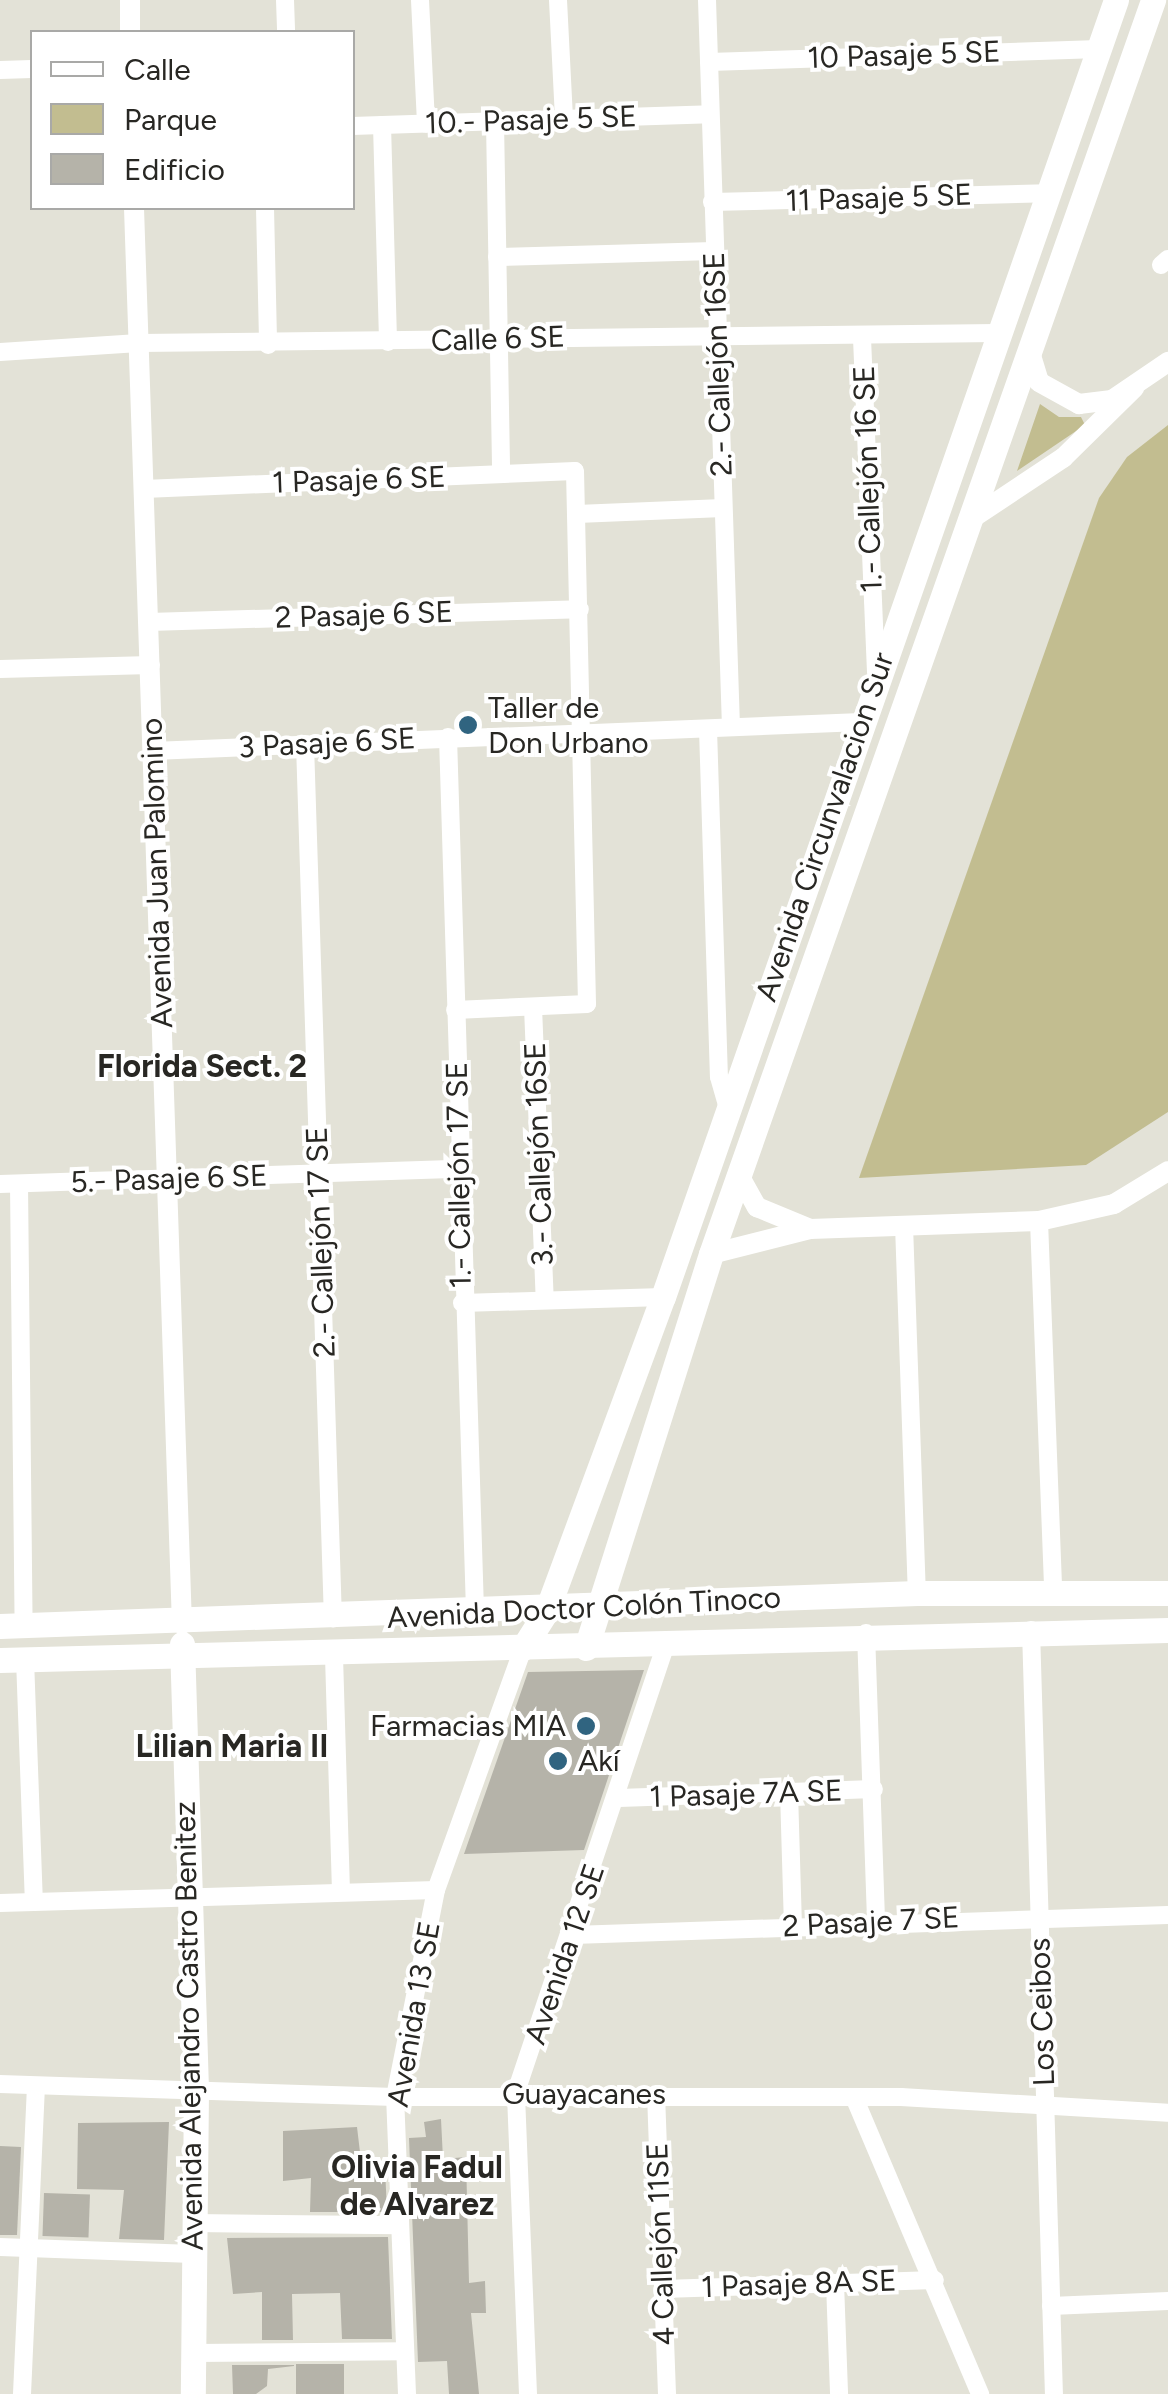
<!DOCTYPE html>
<meta charset="utf-8">
<style>
body{margin:0}
#map{position:relative;width:1168px;height:2394px;overflow:hidden;background:#e3e2d7;font-family:Figtree,sans-serif}
div>[style]{position:absolute}
[style*='--x']{left:calc(var(--x)*1px);top:calc(var(--y)*1px);width:calc(var(--w)*1px);rotate:calc(var(--a)*1deg)}
.green>*{inset:0;background:#c2bd90}
.building>*{inset:0;background:#b5b3a9;transform-origin:0 0}
.minor>*{height:18px;margin:-9px;padding:0 9px;transform-origin:9px;border-radius:9px;background:#fff}
.tertiary>*{height:20px;margin:-10px;padding:0 10px;transform-origin:10px;border-radius:10px;background:#fff}
.secondary>*{height:25px;margin:-12.5px;padding:0 12.5px;transform-origin:12.5px;border-radius:12.5px;background:#fff}
.dots>*{width:28px;height:28px;translate:-50% -50%;box-sizing:border-box;border:5px solid #fff;border-radius:50%}
span{translate:-50% -50%;white-space:nowrap;text-align:center;line-height:1.15;-webkit-text-stroke:8px #fff;paint-order:stroke}
.street-label{font-size:30px;color:#282723}
.poi-label{font-size:30px;color:#282723}
.left{translate:0 -50%;text-align:left}
.right{translate:-100% -50%;text-align:right}
.neighbourhood-label{font-size:32px;color:#282723;font-weight:700}
.legend{position:absolute;left:30px;top:30px;width:325px;height:180px;box-sizing:border-box;background:#fff;border:2px solid #a9a9a7;margin:0;padding:12px 18px;list-style:none;font-size:30px;color:#282723}
.legend li{display:flex;align-items:center;gap:20px;height:50px}
.legend b{width:50px;border:2px solid #a9a9a7}
</style>
<div id="map">
<div class="green">
<div style="clip-path:polygon(1040px 404px,1059px 417px,1081px 417px,1085px 425px,1017px 471px)"></div>
<div style="clip-path:polygon(1168px 425px,1168px 1112px,1086px 1165px,859px 1178px,1099px 498px,1127px 457px)"></div>
</div>
<div class="building">
<div style="clip-path:polygon(644px 1670px,584px 1850px,464px 1854px,528px 1672px)"></div>
<div style="clip-path:polygon(441px 2119px,443px 2159px,466px 2157px,469px 2283px,485px 2281px,486px 2313px,471px 2313px,479px 2394px,449px 2394px,447px 2361px,418px 2362px,409px 2138px,426px 2137px,424px 2122px)"></div>
<div style="clip-path:polygon(169px 2122px,164px 2240px,119px 2239px,124px 2190px,77px 2189px,78px 2123px)"></div>
<div style="clip-path:polygon(357px 2127px,362px 2169px,385px 2168px,387px 2212px,310px 2212px,311px 2178px,283px 2181px,283px 2131px)"></div>
<div style="clip-path:polygon(0 2146px,21px 2147px,17px 2235px,0 2235px)"></div>
<div style="left:44px;top:2193px;width:46px;height:43px;rotate:2deg"></div>
<div style="clip-path:polygon(388px 2237px,392px 2339px,342px 2339px,340px 2293px,292px 2294px,293px 2340px,262px 2340px,262px 2292px,233px 2294px,227px 2238px)"></div>
<div style="left:344px;top:2364px;width:30px;height:48px;rotate:90deg"></div>
<div style="clip-path:polygon(232px 2365px,294px 2365px,294px 2366px,268px 2369px,267px 2386px,256px 2394px,233px 2394px)"></div>
</div>
<div class="minor">
<div style="--x:285;--y:0;--w:32;--a:88"></div>
<div style="--x:420;--y:0;--w:124;--a:87.2"></div>
<div style="--x:558;--y:0;--w:119;--a:87.1"></div>
<div style="--x:707;--y:0;--w:727;--a:88.11"></div>
<div style="--x:709;--y:62;--w:390;--a:-1.9"></div>
<div style="--x:0;--y:70;--w:32;--a:-2"></div>
<div style="--x:495;--y:122;--w:352;--a:89"></div>
<div style="--x:382;--y:125;--w:217;--a:88.4"></div>
<div style="--x:352;--y:126;--w:358;--a:-1.9"></div>
<div style="--x:712;--y:202;--w:334;--a:-1.5"></div>
<div style="--x:265;--y:208;--w:137;--a:88.7"></div>
<div style="--x:497;--y:257;--w:217;--a:-1.6"></div>
<div style="--x:1161;--y:265;--w:9;--a:-41"></div>
<div style="--x:862;--y:338;--w:335;--a:87.6"></div>
<div style="--x:0;--y:352;--w:139;--a:-3.7"></div>
<div style="--x:139;--y:343;--w:858;--a:-0.67"></div>
<div style="--x:144;--y:489;--w:431;--a:-2.4"></div>
<div style="--x:575;--y:471;--w:533;--a:88.71"></div>
<div style="--x:587;--y:1004;--w:132;--a:177.4"></div>
<div style="--x:577;--y:514;--w:146;--a:-2.4"></div>
<div style="--x:149;--y:622;--w:431;--a:-1.7"></div>
<div style="--x:0;--y:669;--w:151;--a:-1.5"></div>
<div style="--x:708;--y:729;--w:348;--a:88.2"></div>
<div style="--x:719;--y:1077;--w:33;--a:74"></div>
<div style="--x:448;--y:737;--w:876;--a:88.23"></div>
<div style="--x:305;--y:744;--w:875;--a:88.17"></div>
<div style="--x:153;--y:751;--w:709;--a:-2.35"></div>
<div style="--x:533;--y:1007;--w:293;--a:87.7"></div>
<div style="--x:0;--y:1184;--w:459;--a:-1.9"></div>
<div style="--x:19;--y:1184;--w:441;--a:89.4"></div>
<div style="--x:1039;--y:1221;--w:372;--a:87.8"></div>
<div style="--x:904;--y:1225;--w:368;--a:88"></div>
<div style="--x:462;--y:1303;--w:201;--a:-1.7"></div>
<div style="--x:1031;--y:1630;--w:764;--a:88.28"></div>
<div style="--x:866;--y:1633;--w:289;--a:88"></div>
<div style="--x:334;--y:1656;--w:235;--a:88.3"></div>
<div style="--x:25;--y:1659;--w:243;--a:87.9"></div>
<div style="--x:789;--y:1792;--w:134;--a:88.3"></div>
<div style="--x:619;--y:1798;--w:255;--a:-2"></div>
<div style="--x:0;--y:1903;--w:436;--a:-1.7"></div>
<div style="--x:573;--y:1935;--w:595;--a:-1.93"></div>
<div style="--x:0;--y:2084;--w:395;--a:1.9"></div>
<div style="--x:395;--y:2097;--w:506;--a:0"></div>
<div style="--x:901;--y:2097;--w:267;--a:3.4"></div>
<div style="--x:656;--y:2094;--w:300;--a:87.9"></div>
<div style="--x:854;--y:2097;--w:323;--a:67"></div>
<div style="--x:193;--y:2223;--w:207;--a:0.6"></div>
<div style="--x:0;--y:2247;--w:193;--a:2.1"></div>
<div style="--x:835;--y:2283;--w:111;--a:87.9"></div>
<div style="--x:663;--y:2289;--w:272;--a:-1.9"></div>
<div style="--x:1051;--y:2306;--w:117;--a:-2.4"></div>
<div style="--x:194;--y:2353;--w:211;--a:-0.5"></div>
<div style="--x:22;--y:2394;--w:308;--a:-87.4"></div>
<div style="--x:407;--y:2394;--w:297;--a:-92.3"></div>
<div style="--x:395;--y:2097;--w:211;--a:-78.8"></div>
<div style="--x:436;--y:1890;--w:257;--a:-70.2"></div>
<div style="--x:528;--y:2394;--w:302;--a:-92.3"></div>
<div style="--x:516;--y:2092;--w:476;--a:-71.5"></div>
</div>
<div class="tertiary">
<div style="--x:130;--y:0;--w:32;--a:90"></div>
<div style="--x:134;--y:208;--w:1417;--a:88.06"></div>
<div style="--x:1029;--y:349;--w:34;--a:73"></div>
<div style="--x:1039;--y:382;--w:46;--a:28.8"></div>
<div style="--x:1079;--y:404;--w:33;--a:-7"></div>
<div style="--x:1112;--y:400;--w:68;--a:-34.2"></div>
<div style="--x:968;--y:521;--w:114;--a:-33.6"></div>
<div style="--x:1063;--y:458;--w:100;--a:-44.6"></div>
<div style="--x:739;--y:1175;--w:37;--a:61"></div>
<div style="--x:757;--y:1207;--w:55;--a:22.4"></div>
<div style="--x:711;--y:1254;--w:102;--a:-14.2"></div>
<div style="--x:810;--y:1229;--w:229;--a:-2"></div>
<div style="--x:1039;--y:1221;--w:77;--a:-12.8"></div>
<div style="--x:1114;--y:1204;--w:63;--a:-31.4"></div>
</div>
<div class="secondary">
<div style="--x:0;--y:1626;--w:918;--a:-2.06"></div>
<div style="--x:917;--y:1593;--w:251;--a:0"></div>
<div style="--x:182;--y:1644;--w:447;--a:88.2"></div>
<div style="--x:196;--y:2091;--w:303;--a:90.6"></div>
<div style="--x:523;--y:1648;--w:45;--a:-57.7"></div>
<div style="--x:547;--y:1610;--w:334;--a:-69.7"></div>
<div style="--x:663;--y:1297;--w:1374;--a:-70.75"></div>
<div style="--x:586;--y:1648;--w:413;--a:-72.4"></div>
<div style="--x:711;--y:1254;--w:1330;--a:-70.58"></div>
<div style="--x:0;--y:1660;--w:1168;--a:-1.47"></div>
</div>
<div class="dots">
<div style="left:468px;top:725px;background:#306480"></div>
<div style="left:586px;top:1726px;background:#306480"></div>
<div style="left:558px;top:1761px;background:#306480"></div>
</div>
<div class="street-label">
<span style="left:904px;top:55px;rotate:-2deg">10 Pasaje 5 SE</span>
<span style="left:531px;top:120px;rotate:-2deg">10.- Pasaje 5 SE</span>
<span style="left:879px;top:198px;rotate:-2deg">11 Pasaje 5 SE</span>
<span style="left:498px;top:339px;rotate:-2deg">Calle 6 SE</span>
<span style="left:718px;top:364px;rotate:-92deg">2.- Callejón 16SE</span>
<span style="left:868px;top:479px;rotate:-92deg">1.- Callejón 16 SE</span>
<span style="left:359px;top:480px;rotate:-2deg">1 Pasaje 6 SE</span>
<span style="left:364px;top:615px;rotate:-2deg">2 Pasaje 6 SE</span>
<span style="left:327px;top:743px;rotate:-3deg">3 Pasaje 6 SE</span>
<span style="left:825px;top:827px;rotate:-71deg">Avenida Circunvalacion Sur</span>
<span style="left:157px;top:873px;rotate:-92deg">Avenida Juan Palomino</span>
<span style="left:539px;top:1154px;rotate:-92deg">3.- Callejón 16SE</span>
<span style="left:459px;top:1175px;rotate:-91deg">1.- Callejón 17 SE</span>
<span style="left:169px;top:1179px;rotate:-2deg">5.- Pasaje 6 SE</span>
<span style="left:321px;top:1242px;rotate:-92deg">2.- Callejón 17 SE</span>
<span style="left:584px;top:1608px;rotate:-3deg">Avenida Doctor Colón Tinoco</span>
<span style="left:746px;top:1794px;rotate:-2deg">1 Pasaje 7A SE</span>
<span style="left:871px;top:1922px;rotate:-3deg">2 Pasaje 7 SE</span>
<span style="left:565px;top:1954px;rotate:-71deg">Avenida 12 SE</span>
<span style="left:1042px;top:2012px;rotate:-92deg">Los Ceibos</span>
<span style="left:414px;top:2014px;rotate:-80deg">Avenida 13 SE</span>
<span style="left:189px;top:2026px;rotate:-91deg">Avenida Alejandro Castro Benitez</span>
<span style="left:584px;top:2094px">Guayacanes</span>
<span style="left:661px;top:2244px;rotate:-92deg">4 Callejón 11SE</span>
<span style="left:799px;top:2284px;rotate:-2deg">1 Pasaje 8A SE</span>
</div>
<div class="poi-label">
<span class="left" style="left:488px;top:725px">Taller de<br>Don Urbano</span>
<span class="right" style="left:566px;top:1726px">Farmacias MIA</span>
<span class="left" style="left:578px;top:1761px">Akí</span>
</div>
<div class="neighbourhood-label">
<span style="left:202px;top:1066px">Florida Sect. 2</span>
<span style="left:232px;top:1746px">Lilian Maria II</span>
<span style="left:417px;top:2186px">Olivia Fadul<br>de Alvarez</span>
</div>
<ul class="legend">
<li><b style="height:12px;background:#fff"></b>Calle</li>
<li><b style="height:28px;background:#c2bd90"></b>Parque</li>
<li><b style="height:28px;background:#b5b3a9"></b>Edificio</li>
</ul>
</div>
